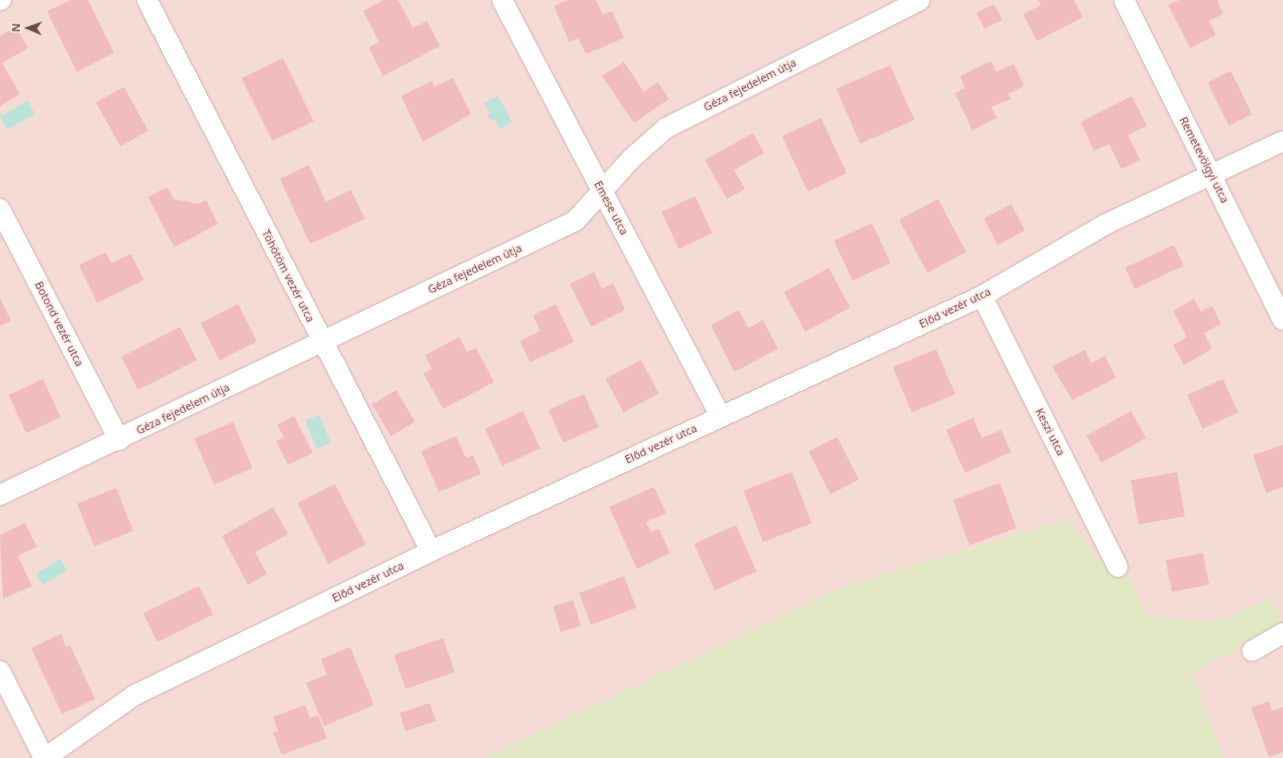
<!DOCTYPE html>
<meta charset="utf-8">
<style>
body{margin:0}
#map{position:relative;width:1283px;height:758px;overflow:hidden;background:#fbe9e4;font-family:"Noto Sans",sans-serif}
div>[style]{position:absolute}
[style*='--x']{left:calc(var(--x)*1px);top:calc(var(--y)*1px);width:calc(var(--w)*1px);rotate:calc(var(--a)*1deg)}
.residential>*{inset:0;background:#f5dbd6}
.green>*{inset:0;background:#e1e8c3}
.water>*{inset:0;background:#b9e4d9;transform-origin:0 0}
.building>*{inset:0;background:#f0bcbd;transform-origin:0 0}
.roads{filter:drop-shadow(0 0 1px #d1b2b1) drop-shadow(0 0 1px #d1b2b1)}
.minor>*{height:20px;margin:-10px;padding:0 10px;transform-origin:10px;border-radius:10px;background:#fff}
span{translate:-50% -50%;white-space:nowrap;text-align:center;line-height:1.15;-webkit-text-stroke:4px #feeeea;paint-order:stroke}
.street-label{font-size:11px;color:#734a4c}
.north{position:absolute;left:8px;top:8px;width:40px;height:40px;-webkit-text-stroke:3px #feeeea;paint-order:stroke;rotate:272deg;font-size:11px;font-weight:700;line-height:16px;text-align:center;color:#734a4c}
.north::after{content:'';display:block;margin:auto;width:14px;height:18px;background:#734a4c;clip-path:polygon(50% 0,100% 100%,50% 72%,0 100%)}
</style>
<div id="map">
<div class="residential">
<div style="clip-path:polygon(0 0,1283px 0,1283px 758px,1224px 758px,1192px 673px,1282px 625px,1271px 599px,1215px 622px,1147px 616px,1129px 575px,1113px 578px,1068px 519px,842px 587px,485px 758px,0 758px)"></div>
</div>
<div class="green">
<div style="clip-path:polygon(1068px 519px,1113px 578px,1129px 574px,1147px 616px,1215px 622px,1271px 598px,1283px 625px,1192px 673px,1224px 758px,485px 758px,842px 587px)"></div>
</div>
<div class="water">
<div style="clip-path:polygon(498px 96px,512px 122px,500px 129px,496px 121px,488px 118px,490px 113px,484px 103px)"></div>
<div style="left:28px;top:101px;width:15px;height:32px;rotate:62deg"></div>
<div style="left:319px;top:415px;width:30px;height:15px;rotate:67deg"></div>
<div style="left:60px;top:559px;width:13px;height:28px;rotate:58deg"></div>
</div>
<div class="building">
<div style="clip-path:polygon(71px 0,88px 0,114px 53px,77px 72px,47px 11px)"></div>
<div style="clip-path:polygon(384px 0,398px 0,413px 28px,427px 21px,440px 46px,383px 76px,369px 47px,379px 42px,363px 11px)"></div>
<div style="clip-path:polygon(568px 0,596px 0,603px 15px,612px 11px,624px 38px,586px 54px,578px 38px,569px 42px,554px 6px)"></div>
<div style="clip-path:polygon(1038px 0,1074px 0,1083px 17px,1037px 41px,1023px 14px,1041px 5px)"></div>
<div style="clip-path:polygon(1179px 0,1217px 0,1223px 14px,1209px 21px,1216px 35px,1190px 48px,1168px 5px)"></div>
<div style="left:994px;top:4px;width:18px;height:20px;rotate:63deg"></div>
<div style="clip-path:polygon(16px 27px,28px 48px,2px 63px,20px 94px,0 106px,0 36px)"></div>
<div style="left:283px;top:58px;width:70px;height:46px;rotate:64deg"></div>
<div style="clip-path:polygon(991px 61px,996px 72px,1014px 64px,1024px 86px,1008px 94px,1011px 99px,991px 107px,997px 118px,972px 130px,955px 93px,965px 88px,960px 76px)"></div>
<div style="clip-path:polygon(624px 62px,644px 92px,658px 82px,669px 99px,634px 123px,602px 76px)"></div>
<div style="left:890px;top:65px;width:60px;height:59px;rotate:66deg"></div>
<div style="left:1231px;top:71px;width:48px;height:26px;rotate:64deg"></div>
<div style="clip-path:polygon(453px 78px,471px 114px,423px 142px,401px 96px,432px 81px,434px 87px)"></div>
<div style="left:124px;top:87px;width:50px;height:32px;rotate:61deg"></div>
<div style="clip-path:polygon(1132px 96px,1147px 126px,1128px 135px,1140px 160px,1121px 169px,1109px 144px,1094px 151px,1081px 122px)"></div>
<div style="left:821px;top:118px;width:61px;height:43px;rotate:65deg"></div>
<div style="clip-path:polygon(753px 133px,764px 153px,734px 170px,745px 189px,727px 199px,705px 160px)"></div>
<div style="clip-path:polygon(309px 165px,326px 202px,351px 190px,365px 219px,310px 244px,280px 179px)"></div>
<div style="clip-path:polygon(167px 187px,174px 199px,198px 204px,206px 200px,218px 224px,174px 247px,148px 197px)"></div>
<div style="left:695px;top:196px;width:41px;height:37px;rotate:65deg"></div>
<div style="left:938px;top:199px;width:60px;height:44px;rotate:62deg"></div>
<div style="left:1011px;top:204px;width:30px;height:31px;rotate:62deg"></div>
<div style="left:872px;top:223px;width:44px;height:42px;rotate:65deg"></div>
<div style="left:1174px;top:245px;width:23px;height:54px;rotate:65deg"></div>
<div style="clip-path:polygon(106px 252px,111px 263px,131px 254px,144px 280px,97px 303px,79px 265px)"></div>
<div style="left:829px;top:268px;width:45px;height:51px;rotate:62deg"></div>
<div style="clip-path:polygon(594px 272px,602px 289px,613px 283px,625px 310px,591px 327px,570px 284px)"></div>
<div style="clip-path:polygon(0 298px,11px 321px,0 326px)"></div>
<div style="clip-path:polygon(1194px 299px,1201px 312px,1212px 306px,1221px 324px,1204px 333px,1212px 349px,1184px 365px,1173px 345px,1187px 337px,1173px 311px)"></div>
<div style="left:238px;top:304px;width:42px;height:42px;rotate:63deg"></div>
<div style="clip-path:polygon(556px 304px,574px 342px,530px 362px,520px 341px,540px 331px,533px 315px)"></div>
<div style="clip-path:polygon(739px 310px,748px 328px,763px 320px,778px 349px,734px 372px,711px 325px)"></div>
<div style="left:180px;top:327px;width:37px;height:66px;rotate:63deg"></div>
<div style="clip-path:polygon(459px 337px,467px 352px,476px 348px,494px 382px,443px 409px,423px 373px,432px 369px,425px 355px)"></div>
<div style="left:936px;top:349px;width:49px;height:47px;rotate:67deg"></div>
<div style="clip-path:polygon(1085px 350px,1091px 363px,1105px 356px,1116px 378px,1072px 400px,1052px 366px)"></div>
<div style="left:641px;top:360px;width:38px;height:40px;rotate:62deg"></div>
<div style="left:43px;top:379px;width:42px;height:38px;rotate:65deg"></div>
<div style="left:1223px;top:379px;width:37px;height:39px;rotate:66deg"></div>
<div style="left:396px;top:390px;width:37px;height:28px;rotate:59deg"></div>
<div style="left:584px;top:394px;width:36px;height:39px;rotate:66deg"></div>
<div style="left:523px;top:411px;width:41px;height:42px;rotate:65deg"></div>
<div style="left:1131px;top:411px;width:31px;height:51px;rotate:61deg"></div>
<div style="clip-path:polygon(294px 416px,313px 453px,288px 465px,276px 441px,284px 437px,277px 425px)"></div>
<div style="clip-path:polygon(973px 418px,982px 438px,1001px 430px,1011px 452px,965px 473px,946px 430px)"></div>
<div style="left:233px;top:422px;width:50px;height:42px;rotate:67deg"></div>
<div style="clip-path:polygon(456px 436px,466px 458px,473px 455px,481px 474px,439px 492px,421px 451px)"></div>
<div style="left:837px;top:437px;width:48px;height:32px;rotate:63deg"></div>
<div style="clip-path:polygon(1283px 445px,1283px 487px,1266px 493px,1253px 455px)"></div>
<div style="left:792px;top:472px;width:55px;height:52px;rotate:69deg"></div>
<div style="left:1177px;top:472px;width:45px;height:47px;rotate:80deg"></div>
<div style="left:1000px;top:483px;width:48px;height:50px;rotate:70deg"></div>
<div style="left:335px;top:484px;width:68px;height:42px;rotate:63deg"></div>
<div style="clip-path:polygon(654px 487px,666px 513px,646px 522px,651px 532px,659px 529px,670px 553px,637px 569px,609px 507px)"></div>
<div style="left:116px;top:488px;width:46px;height:42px;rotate:68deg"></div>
<div style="clip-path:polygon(273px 507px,288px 534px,255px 552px,267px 574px,248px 585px,222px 536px)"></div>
<div style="clip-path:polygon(25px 523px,37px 547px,18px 556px,32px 586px,3px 599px,0 535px)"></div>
<div style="left:736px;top:525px;width:51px;height:46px;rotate:66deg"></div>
<div style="left:1203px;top:553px;width:32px;height:38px;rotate:79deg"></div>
<div style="left:624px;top:576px;width:34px;height:48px;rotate:69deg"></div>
<div style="left:199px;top:586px;width:32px;height:62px;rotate:64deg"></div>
<div style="left:573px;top:600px;width:27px;height:21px;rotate:73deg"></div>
<div style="clip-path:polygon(61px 634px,66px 647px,70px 645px,95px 699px,62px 714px,31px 648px)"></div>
<div style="left:443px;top:638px;width:36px;height:52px;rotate:71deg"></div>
<div style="clip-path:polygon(350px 647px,374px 705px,324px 726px,306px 683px,327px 674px,321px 659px)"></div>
<div style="clip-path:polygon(1269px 701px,1272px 711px,1283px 707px,1283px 752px,1269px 757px,1251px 708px)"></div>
<div style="left:430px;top:703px;width:19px;height:32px;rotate:72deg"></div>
<div style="clip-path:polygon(305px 705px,310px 718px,318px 715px,327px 738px,282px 755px,273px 733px,278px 731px,273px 717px)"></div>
</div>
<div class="roads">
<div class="minor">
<div style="--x:0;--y:0;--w:1;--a:0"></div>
<div style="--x:147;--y:0;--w:620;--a:62.73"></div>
<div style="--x:502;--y:0;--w:470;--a:62.3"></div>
<div style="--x:1124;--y:0;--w:357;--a:63.6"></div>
<div style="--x:0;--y:209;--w:260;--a:62.7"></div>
<div style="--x:982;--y:296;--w:303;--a:63.4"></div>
<div style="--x:0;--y:495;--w:637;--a:-25.48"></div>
<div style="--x:575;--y:221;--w:84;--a:-47.9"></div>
<div style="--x:631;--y:159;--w:47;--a:-41.5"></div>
<div style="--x:666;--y:128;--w:284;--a:-26.7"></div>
<div style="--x:1252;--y:651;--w:36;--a:-30"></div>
<div style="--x:0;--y:671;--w:97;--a:63.2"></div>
<div style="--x:45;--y:758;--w:110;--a:-35"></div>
<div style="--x:135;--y:695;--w:329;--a:-25.9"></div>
<div style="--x:431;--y:551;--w:607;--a:-24.83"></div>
<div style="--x:982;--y:296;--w:143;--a:-30.1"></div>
<div style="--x:1106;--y:224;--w:195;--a:-25.1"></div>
</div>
</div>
<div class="street-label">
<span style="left:750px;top:85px;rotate:-27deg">Géza fejedelem útja</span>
<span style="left:1204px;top:160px;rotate:63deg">Remetevölgyi utca</span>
<span style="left:611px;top:208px;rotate:62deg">Emese utca</span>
<span style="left:475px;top:269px;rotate:-25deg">Géza fejedelem útja</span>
<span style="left:288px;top:276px;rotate:63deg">Töhötöm vezér utca</span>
<span style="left:955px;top:308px;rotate:-26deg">Előd vezér utca</span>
<span style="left:59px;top:324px;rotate:63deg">Botond vezér utca</span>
<span style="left:183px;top:409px;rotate:-26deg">Géza fejedelem útja</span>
<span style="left:1050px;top:432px;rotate:63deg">Keszi utca</span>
<span style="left:661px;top:444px;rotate:-25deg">Előd vezér utca</span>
<span style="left:368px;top:582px;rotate:-26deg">Előd vezér utca</span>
</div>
<div class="north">N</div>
</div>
